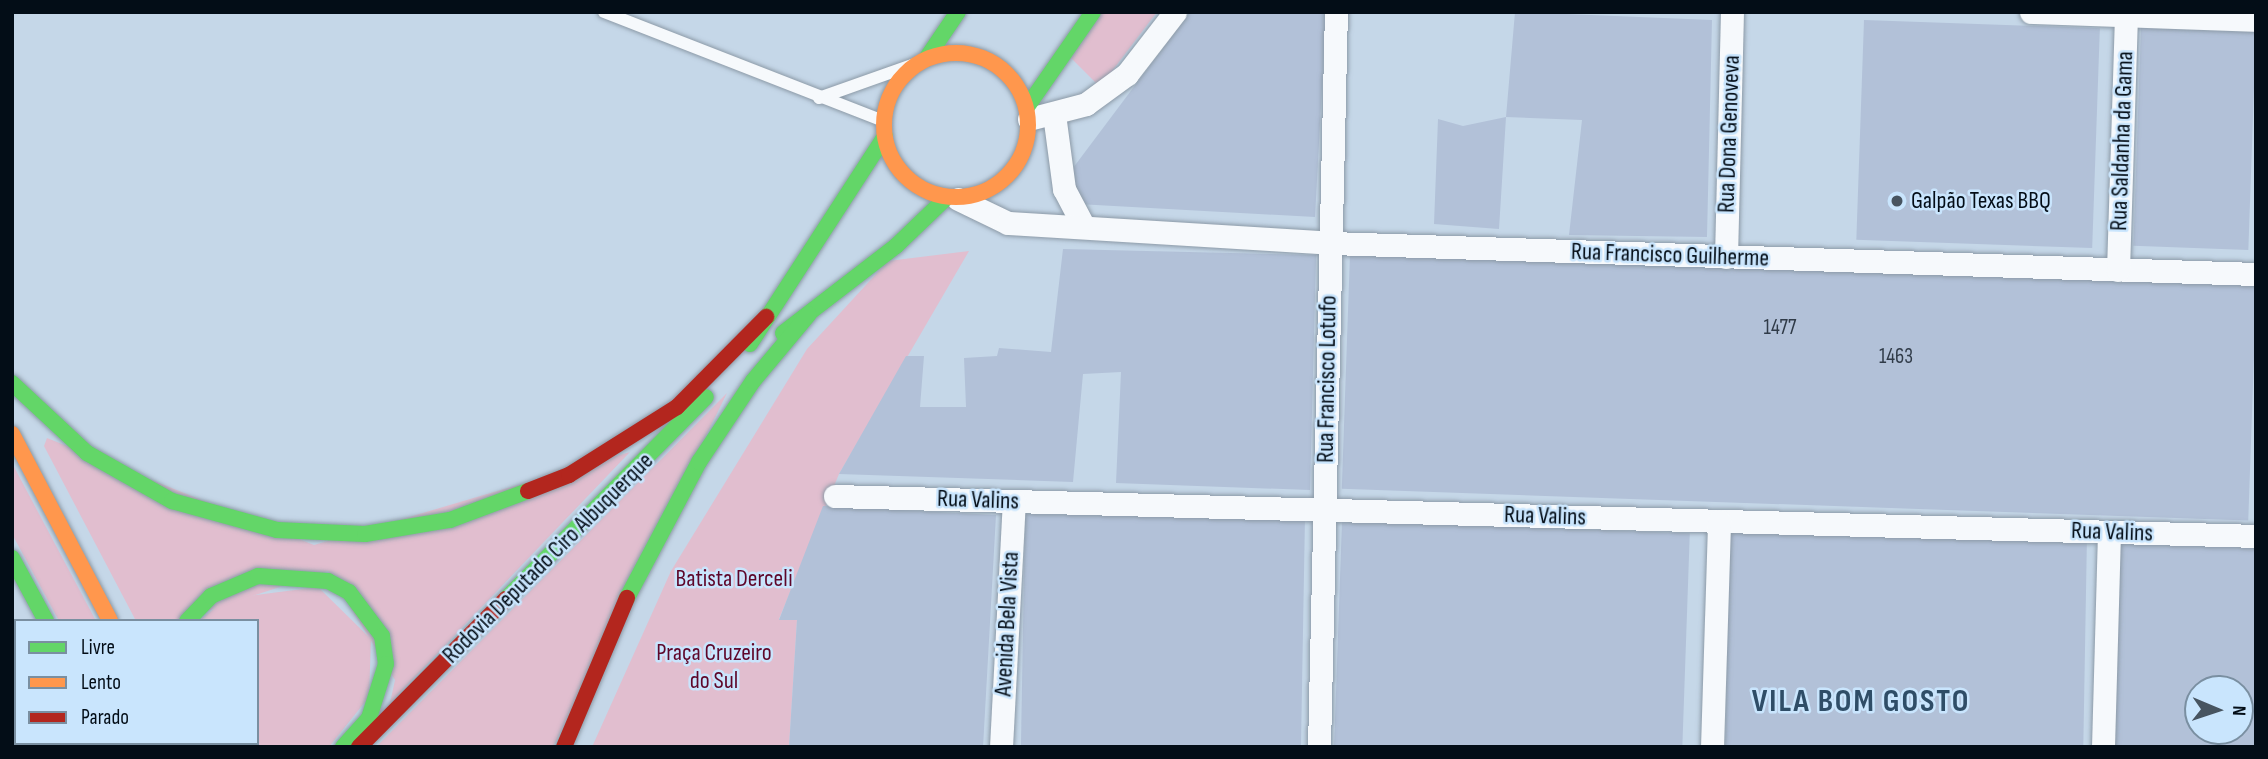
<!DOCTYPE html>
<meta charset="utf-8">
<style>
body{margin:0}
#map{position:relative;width:2268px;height:759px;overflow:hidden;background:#c5d7e8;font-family:"Sofia Sans Condensed",sans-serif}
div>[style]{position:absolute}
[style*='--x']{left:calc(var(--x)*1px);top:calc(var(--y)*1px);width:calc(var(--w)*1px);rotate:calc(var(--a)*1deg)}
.green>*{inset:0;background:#e1becf}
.building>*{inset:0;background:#b2c1d8;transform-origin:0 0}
.roads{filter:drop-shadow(0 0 2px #8c9aa7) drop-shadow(0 0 2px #8c9aa7)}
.lane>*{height:12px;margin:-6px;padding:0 6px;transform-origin:6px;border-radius:6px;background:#f6f9fc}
.street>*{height:23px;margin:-11.5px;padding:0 11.5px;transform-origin:11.5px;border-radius:11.5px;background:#f6f9fc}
.fast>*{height:16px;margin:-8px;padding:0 8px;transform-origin:8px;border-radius:8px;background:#63d668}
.slow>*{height:16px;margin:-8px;padding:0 8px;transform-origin:8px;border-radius:8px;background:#ff974d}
.slow>.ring{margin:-8px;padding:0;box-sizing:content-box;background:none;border:16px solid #ff974d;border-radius:50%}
.jam>*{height:16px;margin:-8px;padding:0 8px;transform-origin:8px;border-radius:8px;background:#b3261e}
.dots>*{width:19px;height:19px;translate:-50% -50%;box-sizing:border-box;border:4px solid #c9e5fd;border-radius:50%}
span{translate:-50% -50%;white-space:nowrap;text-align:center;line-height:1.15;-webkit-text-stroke:5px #c9e5fd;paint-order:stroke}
.number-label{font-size:21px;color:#303b48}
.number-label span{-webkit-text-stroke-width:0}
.street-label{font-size:24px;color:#030d17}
.poi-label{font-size:24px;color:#030d17}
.left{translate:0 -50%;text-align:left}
.park-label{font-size:24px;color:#5e0629}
.district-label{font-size:32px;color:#2f4d67;font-weight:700;letter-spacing:2px}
.frame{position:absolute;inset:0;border:14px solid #030d17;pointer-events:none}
.legend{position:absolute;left:14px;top:619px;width:245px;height:126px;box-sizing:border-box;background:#c9e5fd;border:2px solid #7a8fa1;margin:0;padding:9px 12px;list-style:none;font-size:21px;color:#030d17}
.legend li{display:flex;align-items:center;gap:14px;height:35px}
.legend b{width:35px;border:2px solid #7a8fa1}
.north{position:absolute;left:2184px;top:675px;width:70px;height:70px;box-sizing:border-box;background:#c9e5fd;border:2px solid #7a8fa1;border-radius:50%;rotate:92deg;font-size:19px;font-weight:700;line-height:28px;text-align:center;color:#030d17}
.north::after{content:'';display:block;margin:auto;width:24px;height:32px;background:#475460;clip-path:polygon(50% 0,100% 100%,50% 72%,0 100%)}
</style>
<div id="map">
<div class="green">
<div style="clip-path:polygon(1101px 12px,1157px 12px,1100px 87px,1068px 55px)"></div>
<div style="clip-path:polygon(969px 251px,839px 474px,779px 619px,797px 620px,789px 747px,592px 747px,671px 571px,807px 349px,888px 261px)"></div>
<div style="clip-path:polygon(727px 393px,553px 747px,376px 747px)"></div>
<div style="clip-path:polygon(47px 438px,314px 545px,630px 452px,390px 703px,395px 680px,328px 571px,177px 621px,136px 621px,44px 446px)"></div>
<div style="clip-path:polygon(12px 463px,96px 621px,59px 621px,12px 534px)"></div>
<div style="clip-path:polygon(318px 587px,371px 639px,369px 697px,329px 747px,203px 747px,257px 743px,257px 621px,199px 621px,226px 599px)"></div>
</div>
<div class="building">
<div style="clip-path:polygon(1190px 12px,1326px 12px,1315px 217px,1078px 204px,1067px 176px)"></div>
<div style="clip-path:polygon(1515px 12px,1712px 20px,1707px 237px,1569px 235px,1582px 120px,1506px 117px,1499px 229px,1434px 224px,1438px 119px,1463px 126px,1506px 117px)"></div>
<div style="left:1864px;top:20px;width:236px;height:220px;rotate:2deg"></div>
<div style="left:2141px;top:28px;width:115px;height:218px;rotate:2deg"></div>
<div style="clip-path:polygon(1063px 249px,1316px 255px,1310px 490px,1116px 483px,1121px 372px,1083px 374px,1073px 482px,839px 474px,906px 356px,924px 356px,920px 407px,966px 407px,964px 358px,997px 356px,999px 348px,1051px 352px)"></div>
<div style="left:1350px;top:254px;width:907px;height:235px;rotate:2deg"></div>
<div style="clip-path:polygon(823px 506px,996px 515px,983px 747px,789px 747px,797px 620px,779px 620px)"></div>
<div style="left:1025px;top:514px;width:280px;height:233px;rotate:1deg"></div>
<div style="left:1342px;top:521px;width:348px;height:226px;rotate:2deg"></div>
<div style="left:1729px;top:531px;width:358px;height:216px;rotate:1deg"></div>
<div style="clip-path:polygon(evenodd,2120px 541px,2256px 544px,2256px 747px,2112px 747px,2120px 541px,2198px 689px,2240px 689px,2240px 731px,2198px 731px,2198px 689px)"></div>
</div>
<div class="roads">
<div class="lane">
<div style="--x:604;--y:12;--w:300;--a:21.3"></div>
<div style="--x:819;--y:98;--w:105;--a:-19.5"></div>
</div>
<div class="street">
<div style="--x:2031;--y:12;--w:225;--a:2"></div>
<div style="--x:1054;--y:114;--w:76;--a:82.4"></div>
<div style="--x:1064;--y:189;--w:43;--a:62.2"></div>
<div style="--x:1029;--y:119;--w:59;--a:-14.7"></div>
<div style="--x:1086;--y:104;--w:51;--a:-36.2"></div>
<div style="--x:1127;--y:74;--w:78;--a:-52.3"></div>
<div style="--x:958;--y:199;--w:55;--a:25.6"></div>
<div style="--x:1008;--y:223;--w:324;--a:3.5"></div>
<div style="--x:1331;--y:243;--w:926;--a:1.92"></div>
<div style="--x:1726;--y:257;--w:245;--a:-88.6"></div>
<div style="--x:2118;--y:270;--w:258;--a:-88.2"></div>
<div style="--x:835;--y:496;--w:1422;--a:1.61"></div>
<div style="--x:1001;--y:747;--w:246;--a:-87"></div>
<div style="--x:1319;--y:747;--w:735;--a:-88.68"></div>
<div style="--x:1712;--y:747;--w:226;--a:-88.2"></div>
<div style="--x:2103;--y:747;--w:215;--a:-88.4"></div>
</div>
<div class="fast">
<div style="--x:926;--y:59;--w:57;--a:-55.8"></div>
<div style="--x:1027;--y:107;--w:116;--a:-55.2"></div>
<div style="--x:783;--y:333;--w:143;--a:-37.6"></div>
<div style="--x:896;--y:246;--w:69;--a:-43.8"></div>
<div style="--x:750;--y:344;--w:248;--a:-57"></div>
<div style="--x:12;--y:383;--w:103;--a:43"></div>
<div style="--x:87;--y:453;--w:98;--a:29.5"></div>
<div style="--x:172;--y:501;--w:109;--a:15.4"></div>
<div style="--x:277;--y:530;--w:88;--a:2.6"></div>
<div style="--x:365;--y:534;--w:86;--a:-9.4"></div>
<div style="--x:450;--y:520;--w:83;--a:-20.4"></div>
<div style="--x:12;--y:558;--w:72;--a:61.6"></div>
<div style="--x:627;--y:598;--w:154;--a:-62.1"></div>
<div style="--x:699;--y:462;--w:97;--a:-56.3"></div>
<div style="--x:753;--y:381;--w:87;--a:-50.1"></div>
<div style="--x:506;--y:599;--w:284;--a:-45.3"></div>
<div style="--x:187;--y:621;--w:35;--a:-46"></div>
<div style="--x:211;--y:596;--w:51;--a:-23.1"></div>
<div style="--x:258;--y:576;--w:70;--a:4.1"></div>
<div style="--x:328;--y:581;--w:24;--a:28"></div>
<div style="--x:349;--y:592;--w:55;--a:53.1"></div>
<div style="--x:382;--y:636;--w:28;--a:82"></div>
<div style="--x:386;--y:664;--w:57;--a:107.5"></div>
<div style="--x:369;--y:718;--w:39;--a:132"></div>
<div style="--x:12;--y:716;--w:4;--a:14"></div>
<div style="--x:60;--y:743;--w:6;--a:39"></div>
<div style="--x:174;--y:743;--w:4;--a:76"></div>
</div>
<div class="slow">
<div class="ring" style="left:884px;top:53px;width:128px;height:128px"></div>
<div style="--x:12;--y:434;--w:211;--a:62.3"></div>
<div style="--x:110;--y:743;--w:4;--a:76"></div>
</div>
<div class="jam">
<div style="--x:528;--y:491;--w:44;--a:-21.3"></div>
<div style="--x:569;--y:475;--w:128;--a:-32.2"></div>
<div style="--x:677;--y:407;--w:127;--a:-45.3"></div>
<div style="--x:359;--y:747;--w:209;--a:-45.2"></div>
<div style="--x:564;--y:747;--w:162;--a:-67.1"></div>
</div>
</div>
<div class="dots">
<div style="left:1897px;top:201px;background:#475460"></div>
</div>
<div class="number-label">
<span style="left:1780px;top:328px">1477</span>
<span style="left:1896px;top:357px">1463</span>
</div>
<div class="street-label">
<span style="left:1729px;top:134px;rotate:-88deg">Rua Dona Genoveva</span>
<span style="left:2122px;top:141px;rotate:-88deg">Rua Saldanha da Gama</span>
<span style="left:1670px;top:255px;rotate:2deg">Rua Francisco Guilherme</span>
<span style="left:1327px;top:379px;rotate:-89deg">Rua Francisco Lotufo</span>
<span style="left:978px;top:500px;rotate:2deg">Rua Valins</span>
<span style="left:1545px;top:516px;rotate:2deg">Rua Valins</span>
<span style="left:2112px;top:532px;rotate:2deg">Rua Valins</span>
<span style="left:548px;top:558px;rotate:-45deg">Rodovia Deputado Ciro Albuquerque</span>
<span style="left:1007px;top:624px;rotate:-87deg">Avenida Bela Vista</span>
</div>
<div class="poi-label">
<span class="left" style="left:1911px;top:201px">Galpão Texas BBQ</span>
</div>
<div class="park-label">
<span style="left:734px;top:579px">Batista Derceli</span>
<span style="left:714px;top:667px">Praça Cruzeiro<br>do Sul</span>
</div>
<div class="district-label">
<span style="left:1861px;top:702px">VILA BOM GOSTO</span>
</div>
<div class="frame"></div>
<ul class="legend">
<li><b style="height:9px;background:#63d668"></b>Livre</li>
<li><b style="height:9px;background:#ff974d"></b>Lento</li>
<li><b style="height:9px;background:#b3261e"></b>Parado</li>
</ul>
<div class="north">N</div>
</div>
